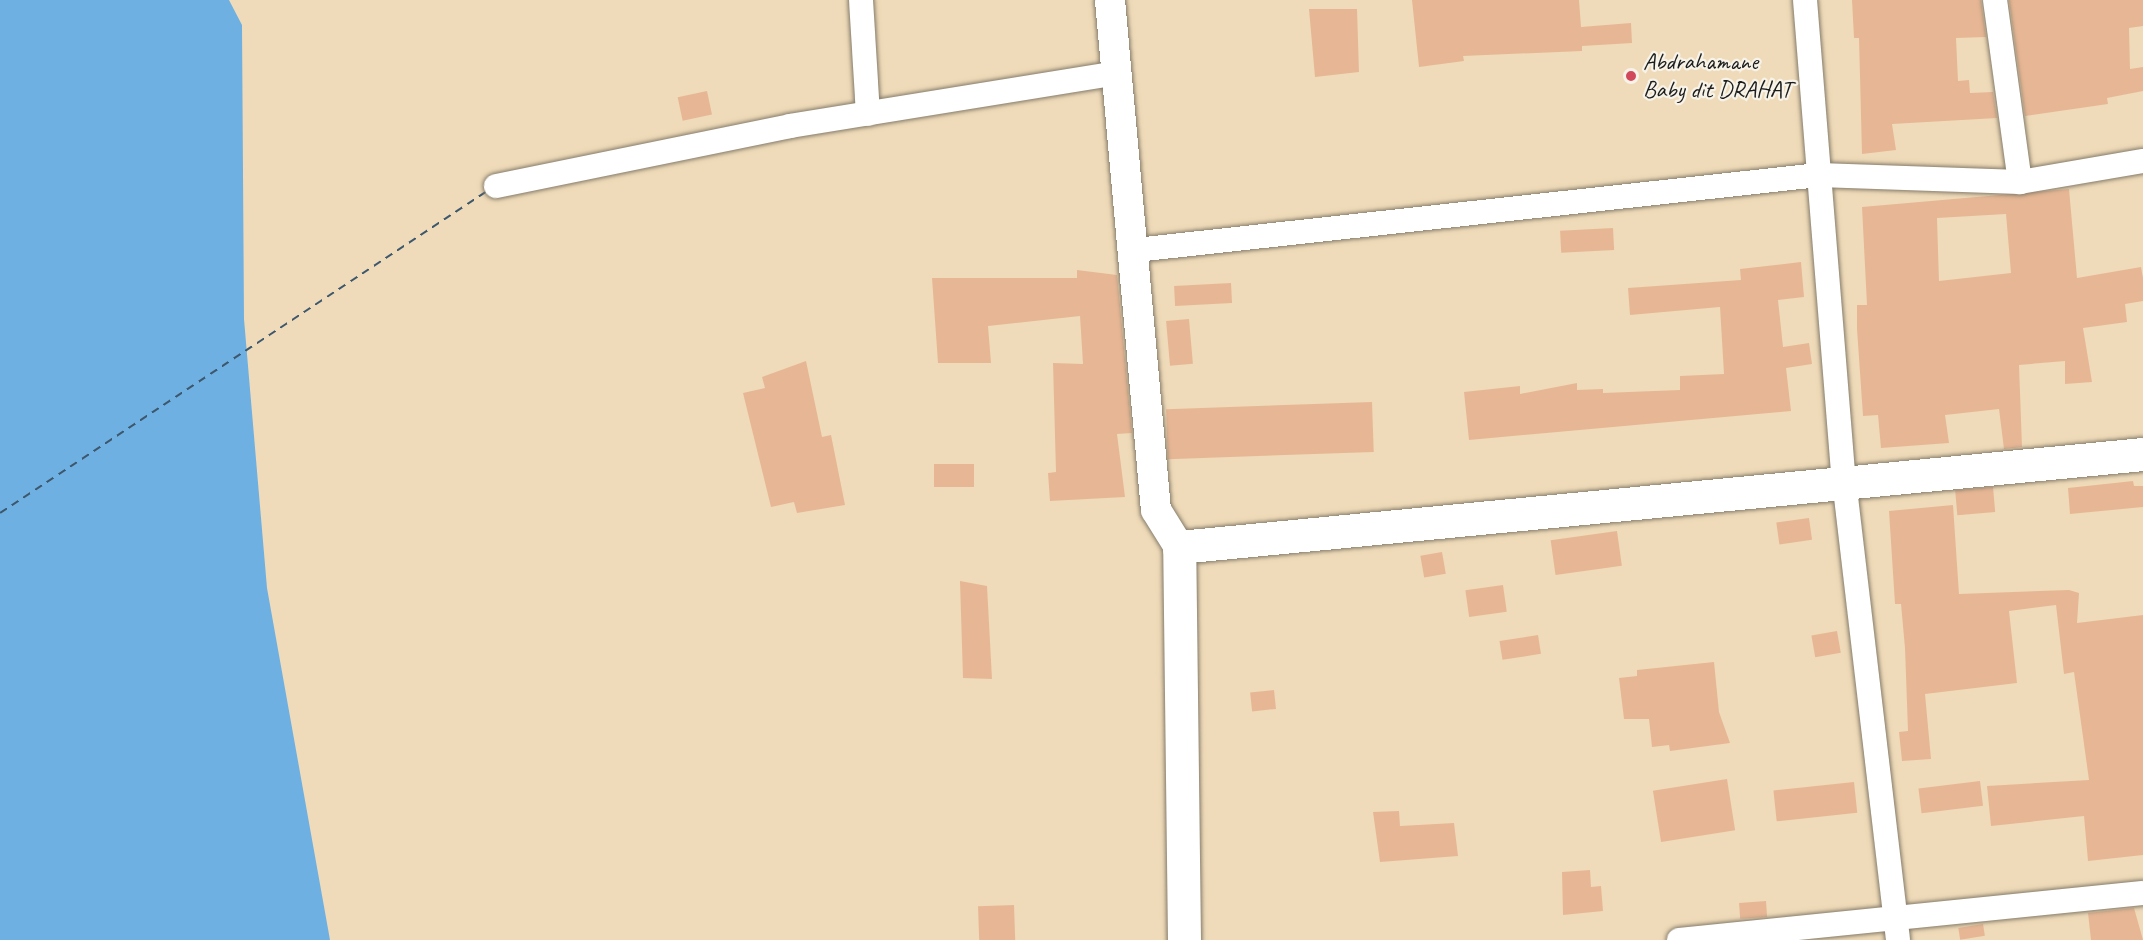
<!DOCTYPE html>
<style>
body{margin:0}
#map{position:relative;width:2143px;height:940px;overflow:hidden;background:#efdbb9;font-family:Caveat,sans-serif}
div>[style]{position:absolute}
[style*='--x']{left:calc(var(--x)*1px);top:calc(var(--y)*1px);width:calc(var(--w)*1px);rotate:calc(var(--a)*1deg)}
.water>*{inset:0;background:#6fb0e3}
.ferry>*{height:1.5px;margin-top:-0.75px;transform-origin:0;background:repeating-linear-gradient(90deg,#3d576c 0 8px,transparent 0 14px)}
.building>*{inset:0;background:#e7b795;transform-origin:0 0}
.roads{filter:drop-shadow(0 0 2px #867c6a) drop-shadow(0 0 2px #867c6a)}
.minor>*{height:24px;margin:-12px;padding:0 12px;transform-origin:12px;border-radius:12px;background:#fff}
.tertiary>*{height:30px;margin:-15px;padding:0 15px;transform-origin:15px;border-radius:15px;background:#fff}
.secondary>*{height:33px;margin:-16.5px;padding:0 16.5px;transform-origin:16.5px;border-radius:16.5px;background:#fff}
.dots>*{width:16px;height:16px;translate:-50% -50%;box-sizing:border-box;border:3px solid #f7f3e8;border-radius:50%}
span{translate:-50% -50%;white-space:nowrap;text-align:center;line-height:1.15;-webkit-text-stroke:4.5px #f7f3e8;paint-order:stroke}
.poi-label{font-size:24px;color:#1c1c1c}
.left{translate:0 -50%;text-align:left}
</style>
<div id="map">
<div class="water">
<div style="clip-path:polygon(0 0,229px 0,242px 25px,244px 319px,267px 588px,330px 940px,0 940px)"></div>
</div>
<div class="ferry">
<div style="--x:0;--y:513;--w:584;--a:-33.47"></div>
</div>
<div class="building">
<div style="clip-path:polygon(1412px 0,1579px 0,1581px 27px,1631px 23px,1632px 43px,1582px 46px,1582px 51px,1463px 56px,1464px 61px,1419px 67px)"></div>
<div style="clip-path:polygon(1852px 0,1981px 0,1986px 37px,1956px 38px,1958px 81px,1969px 80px,1970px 93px,1993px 92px,1997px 118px,1892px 124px,1896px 150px,1862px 154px,1859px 38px,1854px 38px)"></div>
<div style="clip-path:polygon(2009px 0,2143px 0,2143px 26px,2129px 28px,2130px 69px,2143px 67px,2143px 91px,2107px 98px,2108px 104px,2025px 116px)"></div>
<div style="clip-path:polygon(1309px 9px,1357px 9px,1359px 72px,1315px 77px)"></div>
<div style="left:707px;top:91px;width:24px;height:30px;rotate:78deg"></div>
<div style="clip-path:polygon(evenodd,2069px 189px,2077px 278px,2141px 267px,2143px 278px,2143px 301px,2125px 304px,2127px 322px,2083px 328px,2092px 382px,2065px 384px,2065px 361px,2019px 365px,2022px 447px,2004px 449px,1999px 409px,1945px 415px,1949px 443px,1881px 448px,1878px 415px,1863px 416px,1857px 329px,1857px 305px,1867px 305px,1862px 207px,2069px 189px,2006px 214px,2011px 273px,1939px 281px,1937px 218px,2006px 214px)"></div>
<div style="left:1613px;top:228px;width:22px;height:53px;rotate:87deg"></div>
<div style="clip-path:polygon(1801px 262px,1804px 297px,1778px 300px,1783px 347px,1809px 343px,1812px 364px,1786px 368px,1791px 411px,1469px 440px,1464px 392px,1520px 386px,1520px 394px,1577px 383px,1577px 390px,1603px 389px,1603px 393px,1680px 390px,1680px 376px,1724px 374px,1720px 307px,1630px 315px,1628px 288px,1741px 280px,1740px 269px)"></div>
<div style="clip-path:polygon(1077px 270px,1117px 275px,1132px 433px,1117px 434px,1125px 497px,1050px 501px,1048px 473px,1056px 472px,1053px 363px,1083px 364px,1080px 316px,988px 326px,991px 363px,938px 363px,932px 278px,1077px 278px)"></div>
<div style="left:1231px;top:283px;width:20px;height:57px;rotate:87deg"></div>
<div style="left:1189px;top:319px;width:45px;height:23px;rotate:85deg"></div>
<div style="clip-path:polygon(806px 361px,822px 437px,831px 435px,845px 505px,797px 513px,794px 502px,771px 507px,743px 393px,765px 388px,762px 377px)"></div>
<div style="left:1372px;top:402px;width:50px;height:206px;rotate:88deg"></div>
<div style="left:974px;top:464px;width:23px;height:40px;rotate:90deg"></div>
<div style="clip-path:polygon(2133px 481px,2134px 486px,2143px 486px,2143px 507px,2070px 514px,2068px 488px)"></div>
<div style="left:1993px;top:487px;width:25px;height:38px;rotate:85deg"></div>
<div style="clip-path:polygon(1953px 505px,1959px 594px,2069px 590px,2079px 593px,2077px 623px,2143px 615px,2143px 855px,2088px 861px,2084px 816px,1991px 826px,1987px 786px,2089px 780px,2074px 672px,2064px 674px,2056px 605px,2009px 611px,2017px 683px,1925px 694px,1931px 759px,1902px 761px,1899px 732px,1908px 731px,1905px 648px,1901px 604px,1895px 604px,1889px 511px)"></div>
<div style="left:1809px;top:518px;width:22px;height:33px;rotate:82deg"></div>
<div style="left:1617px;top:531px;width:35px;height:67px;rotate:82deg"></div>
<div style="left:1442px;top:552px;width:22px;height:22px;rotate:80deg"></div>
<div style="clip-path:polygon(960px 581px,987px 586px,992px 679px,963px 678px)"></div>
<div style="left:1503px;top:585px;width:27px;height:38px;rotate:82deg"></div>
<div style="left:1837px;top:631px;width:22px;height:26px;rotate:80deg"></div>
<div style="left:1538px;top:635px;width:19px;height:39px;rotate:81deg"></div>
<div style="clip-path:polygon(1714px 662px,1719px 712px,1730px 743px,1670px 751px,1669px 745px,1652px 747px,1649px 719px,1624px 719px,1619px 678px,1637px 676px,1637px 670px)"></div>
<div style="left:1274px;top:690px;width:19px;height:24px;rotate:84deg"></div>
<div style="left:1727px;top:779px;width:52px;height:75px;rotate:81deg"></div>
<div style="left:1980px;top:781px;width:25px;height:62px;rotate:83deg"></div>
<div style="left:1854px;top:782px;width:31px;height:81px;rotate:84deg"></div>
<div style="clip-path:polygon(1399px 811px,1400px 826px,1454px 823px,1458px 856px,1380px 862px,1373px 812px)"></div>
<div style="clip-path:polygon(1590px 870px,1591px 887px,1601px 886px,1603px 911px,1563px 915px,1562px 872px)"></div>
<div style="left:1766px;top:901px;width:16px;height:27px;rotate:86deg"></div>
<div style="left:1014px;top:905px;width:35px;height:36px;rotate:88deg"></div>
<div style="clip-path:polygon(2134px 908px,2143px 940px,2091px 940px,2088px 913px)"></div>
<div style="left:1983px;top:924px;width:12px;height:25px;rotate:81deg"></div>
</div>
<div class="roads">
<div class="minor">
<div style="--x:861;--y:0;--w:114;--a:86.5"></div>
<div style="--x:1805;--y:0;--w:482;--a:85.4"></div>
<div style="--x:1844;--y:480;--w:463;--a:83.3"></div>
<div style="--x:1995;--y:0;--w:184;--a:82.2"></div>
<div style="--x:496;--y:186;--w:300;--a:-11.5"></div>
<div style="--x:790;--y:126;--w:330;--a:-9.2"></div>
<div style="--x:1136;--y:250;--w:687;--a:-6.27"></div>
<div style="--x:1819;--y:175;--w:201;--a:2"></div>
<div style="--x:2020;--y:182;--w:125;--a:-9.7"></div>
<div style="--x:1679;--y:940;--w:466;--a:-5.8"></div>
</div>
<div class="tertiary">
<div style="--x:1110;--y:0;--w:512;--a:84.85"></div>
<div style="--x:1156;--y:510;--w:44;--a:58.1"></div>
</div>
<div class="secondary">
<div style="--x:1184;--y:940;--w:393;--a:-90.7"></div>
<div style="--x:1179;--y:547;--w:968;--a:-5.51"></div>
</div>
</div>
<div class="dots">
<div style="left:1631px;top:76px;background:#d1495b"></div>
</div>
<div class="poi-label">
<span class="left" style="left:1643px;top:76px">Abdrahamane<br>Baby dit DRAHAT</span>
</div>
</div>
